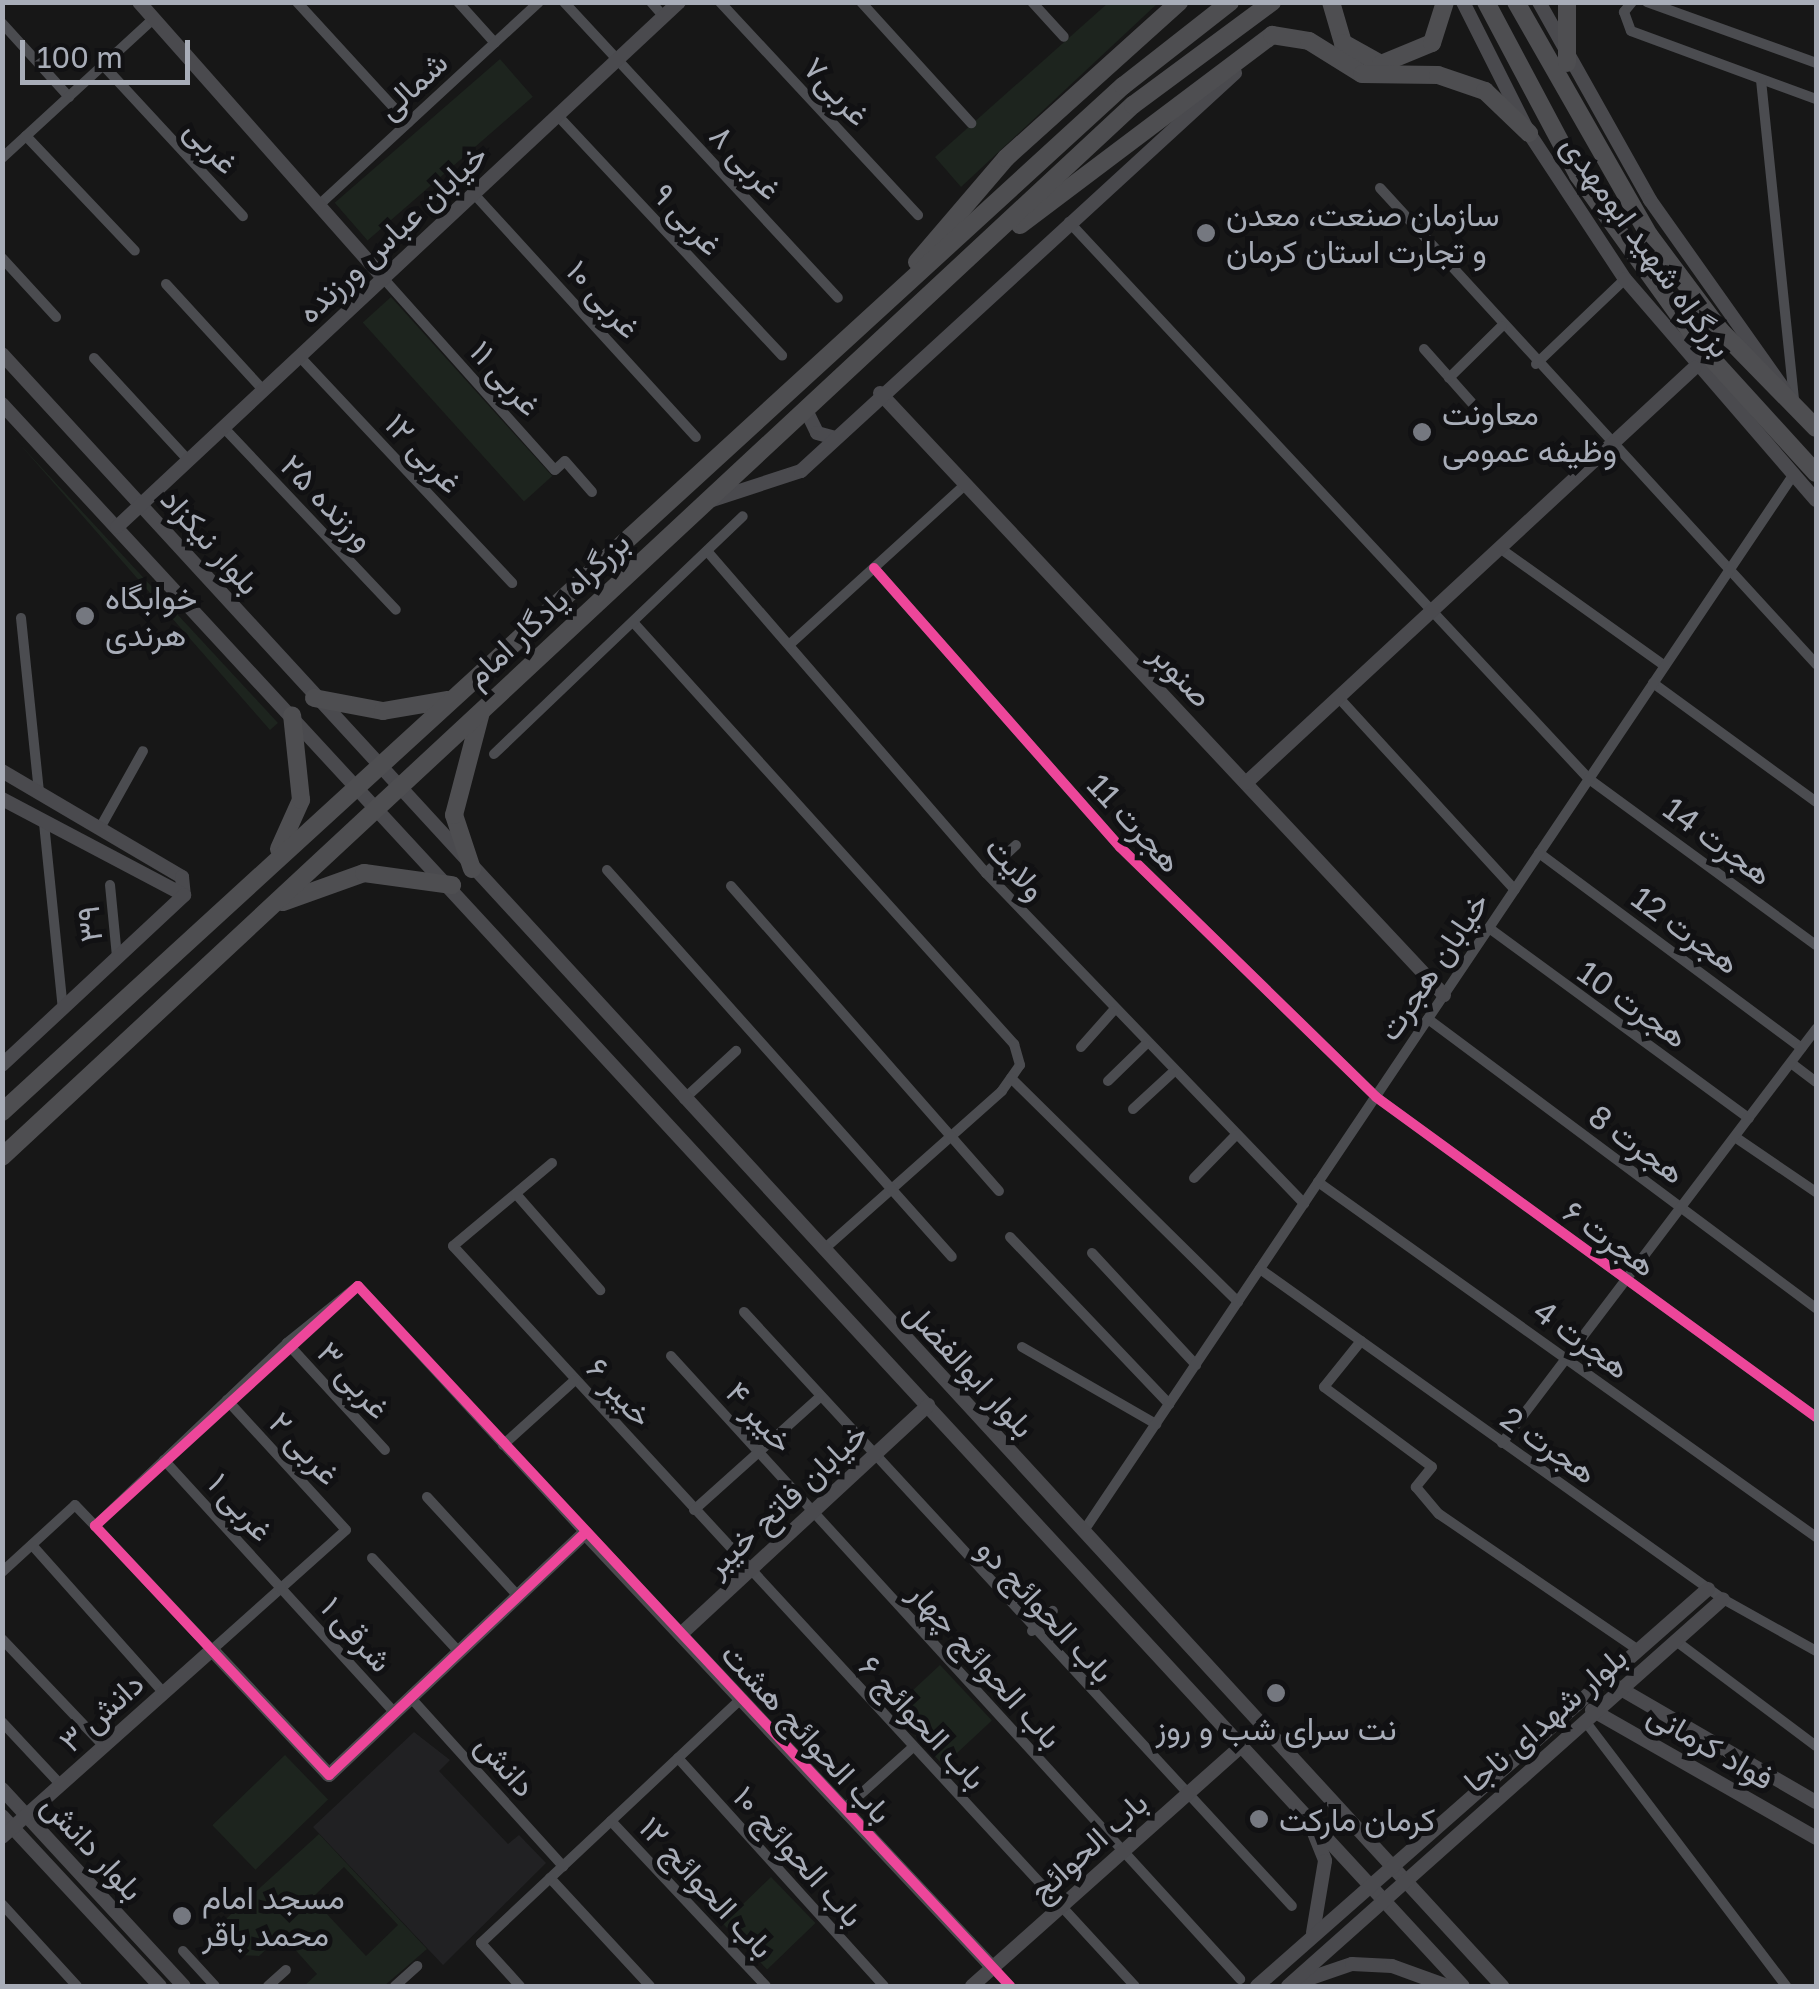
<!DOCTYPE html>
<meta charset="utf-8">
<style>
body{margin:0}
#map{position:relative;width:1819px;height:1989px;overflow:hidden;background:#171717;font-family:"Golos Text",Vazirmatn,sans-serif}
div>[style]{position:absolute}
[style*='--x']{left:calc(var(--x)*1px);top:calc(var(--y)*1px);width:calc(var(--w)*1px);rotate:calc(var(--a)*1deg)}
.built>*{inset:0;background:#212123}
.green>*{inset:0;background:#1d241e;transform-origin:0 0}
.street>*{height:10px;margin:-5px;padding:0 5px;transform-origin:5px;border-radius:5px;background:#4b4c50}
.secondary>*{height:14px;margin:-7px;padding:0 7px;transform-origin:7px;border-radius:7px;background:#4a4a4e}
.highway>*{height:18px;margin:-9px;padding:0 9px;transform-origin:9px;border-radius:9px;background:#4e4e51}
.cycleway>*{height:10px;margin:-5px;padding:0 5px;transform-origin:5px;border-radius:5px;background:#ed469a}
.dots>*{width:28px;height:28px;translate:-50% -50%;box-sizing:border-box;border:5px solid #111113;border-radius:50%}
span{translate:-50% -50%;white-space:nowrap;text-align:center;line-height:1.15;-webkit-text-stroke:10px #111113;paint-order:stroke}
.street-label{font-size:32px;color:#a8adb8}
.poi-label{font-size:32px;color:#a8adb8}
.left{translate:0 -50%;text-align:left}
.frame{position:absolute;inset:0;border:5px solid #a8adb8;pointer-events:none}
.scale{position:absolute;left:20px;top:40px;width:170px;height:45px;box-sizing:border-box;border:5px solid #a8adb8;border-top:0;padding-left:12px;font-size:30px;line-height:35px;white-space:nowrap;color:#a8adb8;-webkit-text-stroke:8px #111113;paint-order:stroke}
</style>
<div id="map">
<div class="built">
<div style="clip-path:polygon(414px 1732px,450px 1760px,439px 1771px,508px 1844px,519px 1835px,546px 1863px,443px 1965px,313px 1827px)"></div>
</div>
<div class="green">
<div style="clip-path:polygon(1108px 3px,1158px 3px,961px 187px,935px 157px)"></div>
<div style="left:500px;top:59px;width:50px;height:219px;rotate:49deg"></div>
<div style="left:391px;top:297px;width:241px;height:38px;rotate:48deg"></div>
<div style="clip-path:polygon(3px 425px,15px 439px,278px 723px,270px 730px)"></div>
<div style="left:940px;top:1665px;width:76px;height:66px;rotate:47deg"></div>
<div style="left:285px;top:1755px;width:62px;height:101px;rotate:46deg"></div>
<div style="clip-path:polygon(evenodd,319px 1834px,427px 1949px,384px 1986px,304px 1986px,317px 1974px,282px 1935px,259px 1956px,239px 1955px,216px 1928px,319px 1834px,344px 1867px,398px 1925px,366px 1956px,312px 1898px,344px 1867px)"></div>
<div style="left:771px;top:1877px;width:64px;height:67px;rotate:46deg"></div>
</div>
<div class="street">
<div style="--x:297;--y:2;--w:164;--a:47.5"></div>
<div style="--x:458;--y:2;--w:55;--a:47.9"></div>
<div style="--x:564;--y:2;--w:403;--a:47.2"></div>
<div style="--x:651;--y:2;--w:20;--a:49"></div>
<div style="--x:720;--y:2;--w:291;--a:47.1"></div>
<div style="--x:861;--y:2;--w:164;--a:47.7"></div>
<div style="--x:1032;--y:2;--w:47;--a:47.6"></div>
<div style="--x:1632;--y:2;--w:13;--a:129"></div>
<div style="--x:1624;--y:12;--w:20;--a:70"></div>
<div style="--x:1631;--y:31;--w:197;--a:20.2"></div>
<div style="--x:1647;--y:2;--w:180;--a:19.8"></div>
<div style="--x:2;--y:23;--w:100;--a:47.8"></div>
<div style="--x:103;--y:65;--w:206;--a:47.2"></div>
<div style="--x:1761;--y:80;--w:324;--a:84.1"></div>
<div style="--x:558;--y:116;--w:328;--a:46.9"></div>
<div style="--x:26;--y:136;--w:158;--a:46.5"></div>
<div style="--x:2;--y:158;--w:205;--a:-42.6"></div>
<div style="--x:1380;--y:188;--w:646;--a:47.51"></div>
<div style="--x:474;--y:194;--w:329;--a:47.6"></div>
<div style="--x:319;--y:205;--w:299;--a:-42.7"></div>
<div style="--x:1069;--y:222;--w:762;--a:46.97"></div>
<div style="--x:1589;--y:779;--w:281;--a:36.2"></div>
<div style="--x:2;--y:258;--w:80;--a:47.5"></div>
<div style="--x:384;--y:279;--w:256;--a:48.2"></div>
<div style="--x:555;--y:470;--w:13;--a:-42"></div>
<div style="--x:565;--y:461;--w:41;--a:48.9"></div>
<div style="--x:166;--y:284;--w:145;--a:47.5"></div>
<div style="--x:1424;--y:349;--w:72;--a:48.4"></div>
<div style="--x:300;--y:357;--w:310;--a:46.8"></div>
<div style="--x:94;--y:358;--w:140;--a:47.3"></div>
<div style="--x:1536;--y:364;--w:123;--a:-43.7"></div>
<div style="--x:1449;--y:378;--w:74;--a:-44.5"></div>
<div style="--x:224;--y:428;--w:250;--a:46.6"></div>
<div style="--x:1501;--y:549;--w:201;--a:35.5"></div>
<div style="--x:707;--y:551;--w:426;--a:49.1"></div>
<div style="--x:986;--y:873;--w:459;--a:46.1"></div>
<div style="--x:874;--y:568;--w:372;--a:48.6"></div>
<div style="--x:1120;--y:847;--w:358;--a:44.3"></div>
<div style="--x:1376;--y:1097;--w:544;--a:36.03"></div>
<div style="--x:21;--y:618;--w:174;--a:84.1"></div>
<div style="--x:633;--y:622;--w:569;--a:47.92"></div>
<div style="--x:1014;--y:1044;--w:22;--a:74"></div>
<div style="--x:1020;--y:1065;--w:32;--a:125"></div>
<div style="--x:1002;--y:1091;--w:239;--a:138.4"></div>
<div style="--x:789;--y:645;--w:238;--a:-42.3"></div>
<div style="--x:1653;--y:683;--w:202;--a:36.1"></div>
<div style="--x:1339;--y:698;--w:260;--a:47.5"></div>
<div style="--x:494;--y:754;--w:344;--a:-43.7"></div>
<div style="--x:44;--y:823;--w:187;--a:84.2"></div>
<div style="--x:100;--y:828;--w:88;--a:-60.8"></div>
<div style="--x:1539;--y:853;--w:327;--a:36.6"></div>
<div style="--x:607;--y:870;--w:518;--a:48.28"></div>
<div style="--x:986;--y:873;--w:41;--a:-43"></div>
<div style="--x:110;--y:885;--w:72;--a:84.4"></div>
<div style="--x:731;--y:886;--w:406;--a:48.7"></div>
<div style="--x:1489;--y:928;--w:322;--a:36.2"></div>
<div style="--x:1428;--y:1019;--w:484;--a:36.7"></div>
<div style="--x:1081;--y:1047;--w:48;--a:-48.4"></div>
<div style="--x:1791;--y:1063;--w:31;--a:37"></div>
<div style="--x:1011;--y:1078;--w:319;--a:44.6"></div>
<div style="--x:1108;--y:1081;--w:52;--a:-44.2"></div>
<div style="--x:684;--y:1099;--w:71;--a:-42.7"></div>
<div style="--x:1133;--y:1109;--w:52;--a:-42.6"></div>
<div style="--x:1735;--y:1137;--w:98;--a:34.2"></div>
<div style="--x:552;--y:1163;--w:129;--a:140"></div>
<div style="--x:453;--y:1246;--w:1006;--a:47.34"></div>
<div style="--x:1194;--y:1178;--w:60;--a:-45.7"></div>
<div style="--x:1318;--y:1182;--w:612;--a:35.48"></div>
<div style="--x:516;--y:1194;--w:128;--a:48.8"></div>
<div style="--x:1010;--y:1237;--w:231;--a:46.4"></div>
<div style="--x:1092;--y:1253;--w:153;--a:47.1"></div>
<div style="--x:1260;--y:1269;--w:569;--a:35.48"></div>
<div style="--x:1723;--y:1599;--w:107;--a:29.2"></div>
<div style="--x:744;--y:1312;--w:808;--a:47.31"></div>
<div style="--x:1361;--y:1341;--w:59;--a:128.8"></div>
<div style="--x:1324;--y:1387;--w:134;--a:36.5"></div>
<div style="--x:1432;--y:1467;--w:26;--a:129"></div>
<div style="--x:1416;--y:1487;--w:35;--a:50"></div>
<div style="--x:1439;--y:1514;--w:241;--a:34.3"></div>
<div style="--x:287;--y:1343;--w:145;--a:47.5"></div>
<div style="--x:1022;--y:1347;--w:155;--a:29.9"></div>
<div style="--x:671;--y:1356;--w:844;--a:47.59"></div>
<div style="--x:227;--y:1400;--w:176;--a:47.5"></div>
<div style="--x:346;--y:1530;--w:180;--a:138.2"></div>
<div style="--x:212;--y:1650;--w:170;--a:-133.3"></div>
<div style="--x:95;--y:1526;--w:265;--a:-43.6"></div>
<div style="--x:287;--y:1343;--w:91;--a:-38.8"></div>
<div style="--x:358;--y:1286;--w:335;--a:47.4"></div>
<div style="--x:1502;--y:1443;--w:520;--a:-52.82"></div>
<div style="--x:503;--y:1445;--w:97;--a:-42.1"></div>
<div style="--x:164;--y:1460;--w:343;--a:47.6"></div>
<div style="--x:427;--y:1497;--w:134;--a:47.4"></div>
<div style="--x:694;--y:1510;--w:168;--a:-41.9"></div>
<div style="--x:1083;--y:1532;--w:1271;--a:-56.1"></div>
<div style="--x:32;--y:1545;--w:198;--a:48.3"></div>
<div style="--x:372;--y:1558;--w:128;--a:47.2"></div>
<div style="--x:2;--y:1572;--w:99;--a:-42.5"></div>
<div style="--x:75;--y:1505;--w:29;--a:46"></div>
<div style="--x:1032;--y:1631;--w:29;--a:-44"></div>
<div style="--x:2;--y:1639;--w:148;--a:46.4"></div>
<div style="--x:1676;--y:1641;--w:175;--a:36.9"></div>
<div style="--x:411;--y:1698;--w:227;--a:47.9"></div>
<div style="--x:1585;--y:1721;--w:333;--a:52.8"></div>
<div style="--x:2;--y:1722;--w:86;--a:46.9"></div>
<div style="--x:678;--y:1758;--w:307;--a:47.9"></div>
<div style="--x:844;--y:1809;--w:93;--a:-41.9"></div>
<div style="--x:611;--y:1821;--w:226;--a:46.8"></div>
<div style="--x:550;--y:1878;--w:147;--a:47.2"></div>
<div style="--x:2;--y:1904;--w:111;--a:47.6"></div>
<div style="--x:183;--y:1951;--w:47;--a:47.6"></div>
<div style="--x:993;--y:1968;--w:25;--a:47"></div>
<div style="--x:268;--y:1986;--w:24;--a:-42"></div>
<div style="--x:395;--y:1986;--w:30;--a:-42"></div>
<div style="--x:520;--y:1986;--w:58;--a:-132.2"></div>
<div style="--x:481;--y:1943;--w:357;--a:-43.2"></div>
</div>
<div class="secondary">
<div style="--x:139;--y:2;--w:370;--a:48.5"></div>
<div style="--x:1463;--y:2;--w:147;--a:63.3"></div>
<div style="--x:1529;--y:133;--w:175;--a:56.7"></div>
<div style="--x:1625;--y:279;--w:292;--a:49.2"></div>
<div style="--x:1539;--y:2;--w:227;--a:60.7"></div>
<div style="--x:1650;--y:200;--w:232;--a:54.7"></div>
<div style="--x:2;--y:354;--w:2217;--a:47.41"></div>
<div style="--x:880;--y:393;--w:825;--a:46.87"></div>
<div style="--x:2;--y:404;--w:2153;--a:47.28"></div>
<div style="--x:806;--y:410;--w:25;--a:64"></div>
<div style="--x:817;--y:433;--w:20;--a:15"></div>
<div style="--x:709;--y:501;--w:97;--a:-18.1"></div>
<div style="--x:801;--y:471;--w:589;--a:-42.52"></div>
<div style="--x:117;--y:527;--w:769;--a:-43.05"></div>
<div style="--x:2;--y:771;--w:209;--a:30.5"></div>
<div style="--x:182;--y:877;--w:18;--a:84"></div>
<div style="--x:1246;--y:783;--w:611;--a:-42.81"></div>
<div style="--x:2;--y:799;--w:206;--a:27.8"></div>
<div style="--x:2;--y:1065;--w:249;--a:-43"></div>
<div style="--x:681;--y:1634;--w:337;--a:-42.8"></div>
<div style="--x:1614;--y:1685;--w:233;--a:30.1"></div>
<div style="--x:1592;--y:1710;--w:258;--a:29.7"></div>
<div style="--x:2;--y:1789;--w:268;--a:47.3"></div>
<div style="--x:2;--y:1816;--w:232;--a:47.1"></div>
<div style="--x:1312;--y:1828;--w:35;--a:68"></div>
<div style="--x:1325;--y:1861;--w:73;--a:99.5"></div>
<div style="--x:2;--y:1837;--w:281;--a:-41.7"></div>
<div style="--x:212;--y:1650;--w:171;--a:46.9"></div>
<div style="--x:329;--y:1775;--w:352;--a:-43.4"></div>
<div style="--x:585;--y:1533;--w:596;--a:46.83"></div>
<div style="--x:1299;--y:1982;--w:56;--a:-18.8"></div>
<div style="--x:1352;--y:1964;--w:40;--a:2.9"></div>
<div style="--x:1392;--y:1966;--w:59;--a:20"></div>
<div style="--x:972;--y:1986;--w:361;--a:-41.7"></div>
<div style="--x:1257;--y:1986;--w:601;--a:-41.36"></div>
<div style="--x:1288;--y:1986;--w:582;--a:-41.66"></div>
</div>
<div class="highway">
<div style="--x:1331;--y:2;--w:43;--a:73.7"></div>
<div style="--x:1343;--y:43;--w:43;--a:28.9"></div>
<div style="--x:1381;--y:64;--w:55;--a:-22.4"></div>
<div style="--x:1432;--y:43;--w:43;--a:-72.4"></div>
<div style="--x:1486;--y:2;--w:196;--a:62"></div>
<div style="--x:1578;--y:175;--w:214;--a:54.3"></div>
<div style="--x:1703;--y:349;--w:168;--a:47.7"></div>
<div style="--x:1516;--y:2;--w:268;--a:60.3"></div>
<div style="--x:1649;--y:235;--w:119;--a:53.2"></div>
<div style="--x:1720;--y:330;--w:137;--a:45.6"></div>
<div style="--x:1567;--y:2;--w:61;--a:90"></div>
<div style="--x:1020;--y:225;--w:316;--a:-37"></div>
<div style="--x:1272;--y:35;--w:37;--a:9"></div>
<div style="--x:1309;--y:41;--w:62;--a:31.9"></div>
<div style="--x:1362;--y:74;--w:76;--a:0.8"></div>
<div style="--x:1438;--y:75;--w:50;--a:18.8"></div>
<div style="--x:1485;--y:91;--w:61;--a:43.7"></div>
<div style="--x:917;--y:262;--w:137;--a:-49.4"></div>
<div style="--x:1006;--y:158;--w:233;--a:-42"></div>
<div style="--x:314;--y:698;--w:70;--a:10.7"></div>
<div style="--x:383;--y:711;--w:66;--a:-9.6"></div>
<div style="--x:279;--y:849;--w:54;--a:-65.8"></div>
<div style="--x:301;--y:800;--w:85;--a:-96"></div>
<div style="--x:472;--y:869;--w:57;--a:-108.4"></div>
<div style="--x:454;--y:815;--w:106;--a:-75.3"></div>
<div style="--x:283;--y:902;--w:86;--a:-19.7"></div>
<div style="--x:364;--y:873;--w:89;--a:7.8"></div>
<div style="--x:2;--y:1112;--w:1520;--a:-42.47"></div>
<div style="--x:1123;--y:86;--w:136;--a:-38.1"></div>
<div style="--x:2;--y:1157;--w:1545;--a:-42.93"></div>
<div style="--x:1133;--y:105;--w:173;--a:-36.5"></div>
</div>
<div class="cycleway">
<div style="--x:874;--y:568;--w:372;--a:48.6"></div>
<div style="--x:1120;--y:847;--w:358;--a:44.3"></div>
<div style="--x:1376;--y:1097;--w:544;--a:36.03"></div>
<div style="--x:585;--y:1533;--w:352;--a:136.6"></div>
<div style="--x:329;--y:1775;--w:342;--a:-133.2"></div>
<div style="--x:95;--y:1526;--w:356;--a:-42.4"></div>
<div style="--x:358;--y:1286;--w:957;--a:47.03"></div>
</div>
<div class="dots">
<div style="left:1206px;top:233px;background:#757880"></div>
<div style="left:1422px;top:432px;background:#757880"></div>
<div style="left:85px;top:616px;background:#757880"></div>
<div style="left:1276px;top:1693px;background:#757880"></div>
<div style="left:1259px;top:1819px;background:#757880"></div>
<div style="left:182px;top:1916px;background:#757880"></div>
</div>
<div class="street-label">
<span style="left:412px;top:85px;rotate:-43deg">شمالی</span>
<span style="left:837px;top:91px;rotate:47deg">غربی۷</span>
<span style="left:212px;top:146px;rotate:47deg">غربی</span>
<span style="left:746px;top:162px;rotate:47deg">غربی ۸</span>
<span style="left:688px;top:219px;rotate:47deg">غربی ۹</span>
<span style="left:392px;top:233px;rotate:-43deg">خیابان عباس ورزنده</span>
<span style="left:1647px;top:246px;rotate:54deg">بزرگراه شهید ابومهدی</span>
<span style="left:604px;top:299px;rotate:48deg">غربی ۱۰</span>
<span style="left:506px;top:378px;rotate:48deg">غربی ۱۱</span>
<span style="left:424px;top:453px;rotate:47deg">غربی ۱۲</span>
<span style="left:328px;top:502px;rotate:46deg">ورزنده ۲۵</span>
<span style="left:211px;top:541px;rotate:48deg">بلوار نیکزاد</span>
<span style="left:547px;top:609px;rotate:-43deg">بزرگراه یادگار امام</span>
<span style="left:1182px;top:675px;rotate:47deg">صنوبر</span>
<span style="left:1135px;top:823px;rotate:47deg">هجرت 11</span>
<span style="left:1718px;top:841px;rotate:36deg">هجرت 14</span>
<span style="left:1016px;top:868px;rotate:48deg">ولایت</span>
<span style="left:89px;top:924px;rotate:-96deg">۳۹</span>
<span style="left:1686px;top:930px;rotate:36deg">هجرت 12</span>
<span style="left:1433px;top:966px;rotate:-56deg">خیابان هجرت</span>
<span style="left:1633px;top:1004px;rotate:35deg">هجرت 10</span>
<span style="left:1637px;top:1144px;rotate:36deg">هجرت 8</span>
<span style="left:1610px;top:1238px;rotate:36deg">هجرت ۶</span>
<span style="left:1582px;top:1339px;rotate:36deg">هجرت 4</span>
<span style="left:970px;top:1369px;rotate:47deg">بلوار ابوالفضل</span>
<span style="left:354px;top:1380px;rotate:48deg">۳ غربی</span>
<span style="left:620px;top:1392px;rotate:48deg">خیبر ۶</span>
<span style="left:760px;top:1417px;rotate:48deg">خیبر ۴</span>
<span style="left:1549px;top:1445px;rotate:35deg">هجرت 2</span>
<span style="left:305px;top:1448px;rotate:47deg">۲ غربی</span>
<span style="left:786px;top:1499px;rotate:-43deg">خیابان فاتح خیبر</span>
<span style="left:241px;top:1507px;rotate:48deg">۱ غربی</span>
<span style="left:1046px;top:1610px;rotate:47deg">باب الحوائج دو</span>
<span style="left:357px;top:1634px;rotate:48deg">۱ شرقی</span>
<span style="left:986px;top:1665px;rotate:48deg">باب الحوائج چهار</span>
<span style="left:101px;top:1712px;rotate:-42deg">دانش ۳</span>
<span style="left:1545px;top:1719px;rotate:-41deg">بلوار شهدای ناجا</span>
<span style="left:923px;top:1722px;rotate:47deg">باب الحوائج ۶</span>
<span style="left:807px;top:1733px;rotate:47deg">باب الحوائج هشت</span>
<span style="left:1711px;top:1746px;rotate:30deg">فواد کرمانی</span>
<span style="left:506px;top:1765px;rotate:48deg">دانش</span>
<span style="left:1088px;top:1846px;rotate:-42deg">باب الحوائج</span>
<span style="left:93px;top:1847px;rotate:47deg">بلوار دانش</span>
<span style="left:799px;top:1856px;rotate:48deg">باب الحوائج ۱۰</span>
<span style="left:707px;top:1887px;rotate:47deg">باب الحوائج ۱۲</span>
</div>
<div class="poi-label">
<span class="left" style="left:1226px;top:233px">سازمان صنعت، معدن<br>و تجارت استان کرمان</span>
<span class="left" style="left:1442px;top:432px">معاونت<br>وظیفه عمومی</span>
<span class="left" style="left:105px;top:616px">خوابگاه<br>هرندی</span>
<span style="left:1276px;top:1728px">نت سرای شب و روز</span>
<span class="left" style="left:1279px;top:1819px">کرمان مارکت</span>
<span class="left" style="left:202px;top:1916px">مسجد امام<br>محمد باقر</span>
</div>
<div class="frame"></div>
<div class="scale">100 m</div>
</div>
